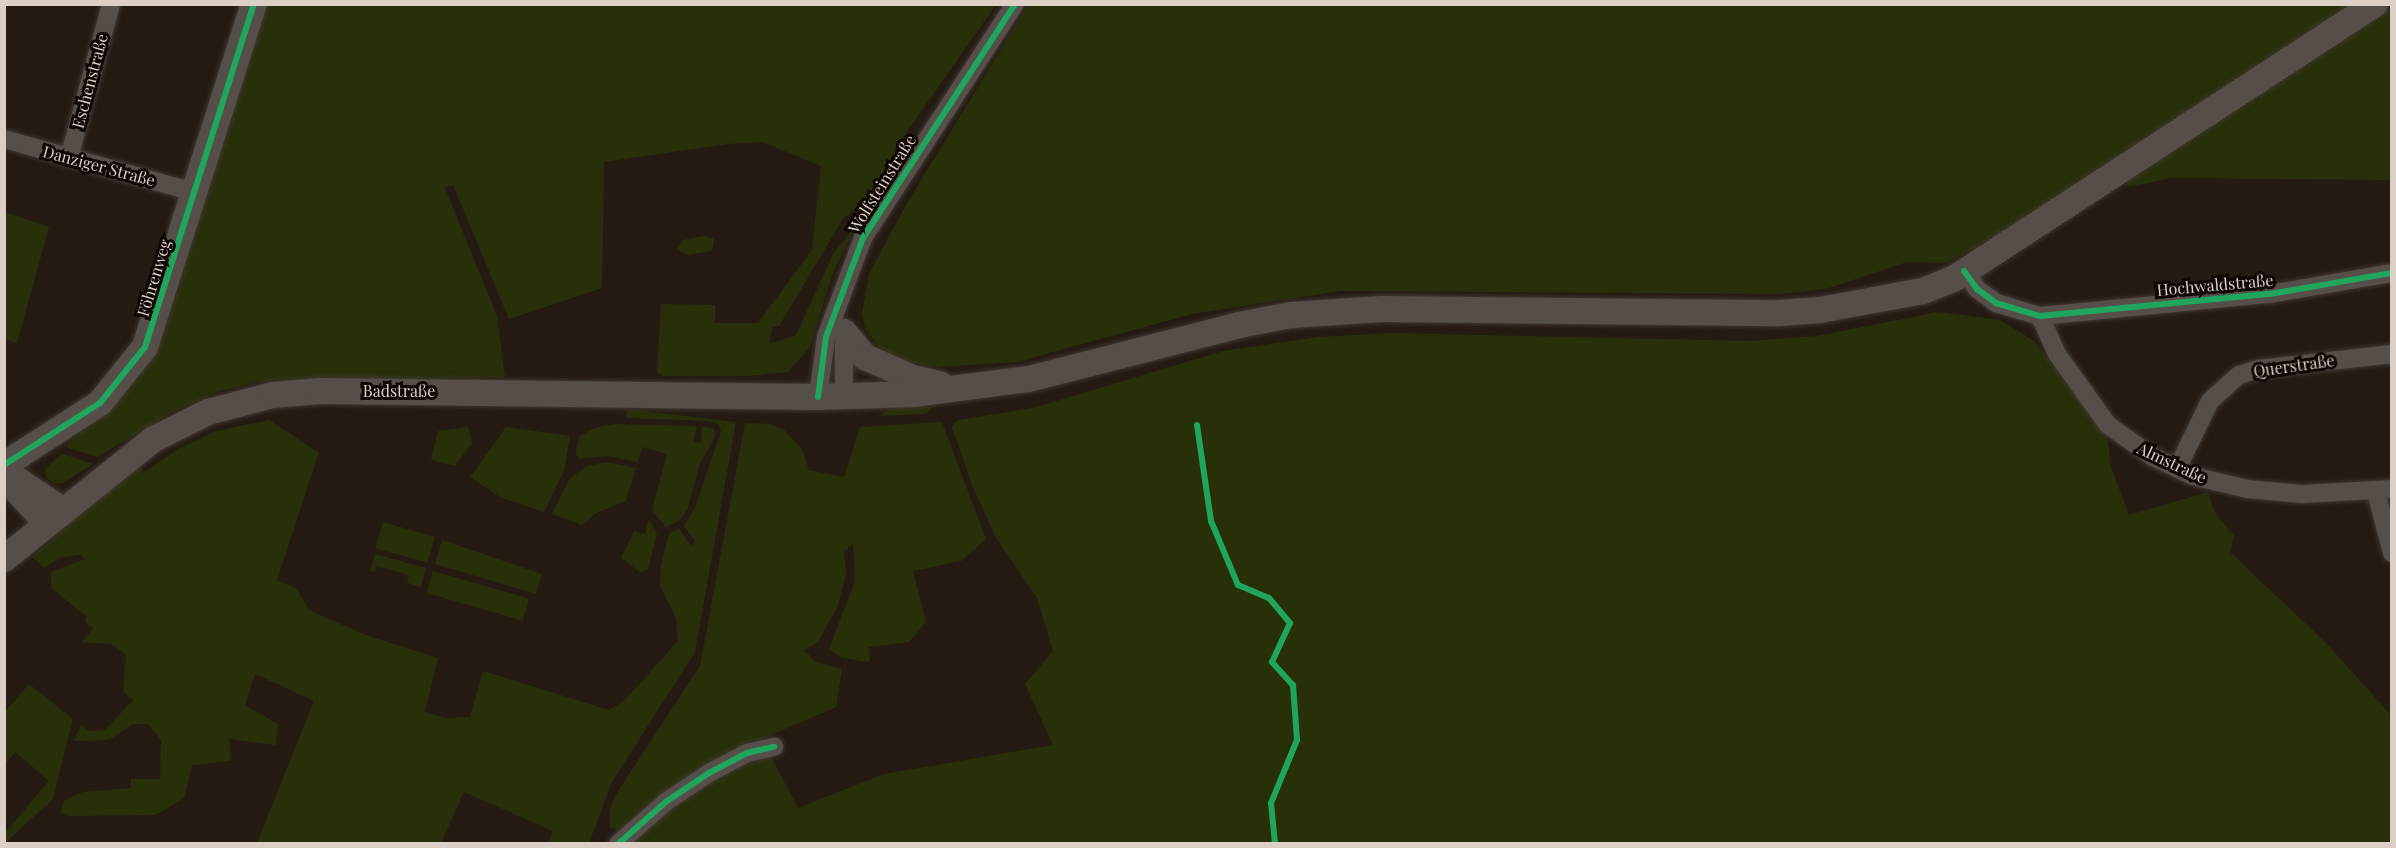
<!DOCTYPE html>
<meta charset="utf-8">
<style>
body{margin:0}
#map{position:relative;width:2396px;height:848px;overflow:hidden;background:#251b13;font-family:"Playfair Display",serif}
div>[style]{position:absolute}
[style*='--x']{left:calc(var(--x)*1px);top:calc(var(--y)*1px);width:calc(var(--w)*1px);rotate:calc(var(--a)*1deg)}
.green>*{inset:0;background:#283009;transform-origin:0 0}
.roads{filter:drop-shadow(0 0 2px #3f3731) drop-shadow(0 0 2px #3f3731)}
.street>*{height:18px;margin:-9px;padding:0 9px;transform-origin:9px;border-radius:9px;background:#564f49}
.secondary>*{height:26px;margin:-13px;padding:0 13px;transform-origin:13px;border-radius:13px;background:#564f49}
.cycleway>*{height:6px;margin:-3px;padding:0 3px;transform-origin:3px;border-radius:3px;background:#20a55d}
span{translate:-50% -50%;white-space:nowrap;text-align:center;line-height:1.15;-webkit-text-stroke:6px #0f0703;paint-order:stroke}
.street-label{font-size:16px;color:#dcd0c6}
.frame{position:absolute;inset:0;border:6px solid #dcd0c6;pointer-events:none}
</style>
<div id="map">
<div class="green">
<div style="clip-path:polygon(263px 5px,996px 5px,894px 150px,901px 157px,874px 192px,843px 219px,779px 326px,773px 327px,769px 344px,796px 335px,833px 254px,856px 225px,833px 273px,810px 347px,788px 372px,748px 376px,663px 376px,657px 372px,661px 304px,715px 305px,715px 323px,758px 323px,812px 250px,821px 166px,763px 142px,728px 144px,604px 162px,602px 288px,509px 319px,453px 185px,445px 188px,497px 316px,505px 377px,257px 382px,217px 392px,172px 412px,98px 457px,65px 447px,154px 355px,175px 299px,201px 201px)"></div>
<div style="clip-path:polygon(1028px 5px,2351px 5px,2008px 230px,1946px 263px,1907px 262px,1826px 289px,1781px 294px,1340px 291px,1192px 314px,1017px 362px,937px 367px,903px 361px,878px 346px,865px 329px,862px 314px,869px 274px,907px 203px)"></div>
<div style="clip-path:polygon(2391px 8px,2391px 180px,2171px 178px,2129px 187px,2124px 180px)"></div>
<div style="clip-path:polygon(5px 212px,49px 227px,17px 343px,5px 339px)"></div>
<div style="clip-path:polygon(705px 236px,714px 239px,712px 251px,688px 255px,677px 249px,683px 240px)"></div>
<div style="clip-path:polygon(1938px 312px,2000px 320px,2034px 341px,2107px 436px,2111px 467px,2129px 515px,2208px 492px,2214px 511px,2234px 536px,2230px 552px,2326px 643px,2391px 715px,2391px 843px,627px 844px,626px 825px,618px 831px,610px 827px,610px 808px,618px 791px,700px 666px,745px 423px,771px 424px,784px 430px,802px 449px,809px 470px,844px 477px,860px 427px,942px 422px,986px 539px,961px 561px,913px 571px,926px 622px,909px 642px,869px 647px,870px 662px,841px 658px,829px 649px,855px 581px,853px 544px,844px 551px,846px 574px,837px 608px,817px 643px,804px 650px,816px 662px,842px 669px,836px 707px,762px 739px,798px 808px,884px 774px,1053px 745px,1025px 684px,1053px 651px,1037px 598px,995px 536px,972px 485px,952px 427px,958px 420px,1033px 408px,1223px 351px,1318px 337px,1391px 333px,1749px 341px,1817px 336px)"></div>
<div style="clip-path:polygon(925px 405px,932px 408px,926px 414px,879px 416px,892px 407px)"></div>
<div style="clip-path:polygon(627px 409px,736px 422px,695px 652px,612px 782px,589px 843px,548px 843px,553px 831px,464px 792px,441px 843px,257px 843px,314px 701px,255px 674px,245px 705px,278px 724px,276px 745px,229px 739px,231px 761px,192px 765px,184px 798px,156px 815px,69px 816px,61px 812px,64px 801px,83px 792px,131px 788px,131px 779px,160px 779px,161px 740px,148px 724px,133px 724px,109px 740px,74px 741px,81px 725px,89px 731px,105px 730px,133px 700px,123px 692px,126px 655px,112px 644px,82px 642px,93px 628px,85px 622px,86px 616px,51px 588px,51px 572px,85px 559px,80px 555px,62px 557px,44px 568px,32px 557px,138px 465px,144px 472px,179px 448px,216px 431px,269px 420px,319px 453px,277px 580px,296px 588px,309px 610px,363px 634px,438px 658px,425px 712px,445px 718px,470px 717px,483px 671px,609px 710px,623px 702px,678px 641px,676px 618px,660px 585px,661px 565px,669px 533px,679px 529px,691px 546px,695px 541px,684px 526px,695px 508px,721px 431px,718px 424px,708px 421px,626px 418px)"></div>
<div style="clip-path:polygon(615px 424px,697px 426px,693px 442px,701px 443px,702px 426px,714px 429px,715px 436px,699px 466px,688px 508px,679px 521px,666px 527px,652px 510px,667px 454px,642px 447px,638px 462px,608px 456px,581px 459px,576px 455px,579px 436px,597px 427px)"></div>
<div style="clip-path:polygon(468px 427px,472px 443px,455px 466px,431px 460px,438px 431px)"></div>
<div style="clip-path:polygon(506px 427px,570px 436px,564px 471px,544px 512px,500px 497px,470px 477px)"></div>
<div style="clip-path:polygon(61px 454px,63px 454px,93px 464px,63px 483px,53px 483px,46px 477px,45px 469px)"></div>
<div style="clip-path:polygon(607px 462px,636px 468px,626px 501px,596px 513px,582px 525px,552px 514px,570px 478px,587px 466px)"></div>
<div style="clip-path:polygon(649px 519px,657px 534px,648px 569px,641px 573px,621px 558px,634px 531px,645px 534px)"></div>
<div style="left:383px;top:522px;width:54px;height:27px;rotate:16deg"></div>
<div style="clip-path:polygon(442px 540px,542px 574px,536px 594px,435px 564px)"></div>
<div style="clip-path:polygon(375px 554px,426px 568px,421px 587px,407px 583px,409px 575px,377px 566px,375px 572px,370px 571px)"></div>
<div style="left:433px;top:571px;width:100px;height:23px;rotate:16deg"></div>
<div style="clip-path:polygon(29px 684px,73px 719px,53px 799px,5px 843px,5px 833px,49px 781px,15px 752px,5px 764px,5px 712px)"></div>
</div>
<div class="roads">
<div class="street">
<div style="--x:4;--y:139;--w:197;--a:15.6"></div>
<div style="--x:69;--y:158;--w:160;--a:-74.7"></div>
<div style="--x:1964;--y:271;--w:22;--a:54"></div>
<div style="--x:1977;--y:289;--w:24;--a:36"></div>
<div style="--x:1996;--y:303;--w:46;--a:16.5"></div>
<div style="--x:2040;--y:316;--w:231;--a:-5.5"></div>
<div style="--x:2270;--y:294;--w:124;--a:-9.8"></div>
<div style="--x:2040;--y:316;--w:42;--a:65.9"></div>
<div style="--x:2057;--y:354;--w:87;--a:54.3"></div>
<div style="--x:2108;--y:425;--w:55;--a:35.4"></div>
<div style="--x:2153;--y:457;--w:44;--a:25.4"></div>
<div style="--x:2193;--y:476;--w:56;--a:13.5"></div>
<div style="--x:2247;--y:489;--w:55;--a:5.2"></div>
<div style="--x:2302;--y:494;--w:90;--a:-3.2"></div>
<div style="--x:844;--y:396;--w:68;--a:-90"></div>
<div style="--x:818;--y:397;--w:61;--a:-82.4"></div>
<div style="--x:826;--y:337;--w:106;--a:-69.5"></div>
<div style="--x:863;--y:238;--w:279;--a:-57"></div>
<div style="--x:2177;--y:469;--w:76;--a:-64.1"></div>
<div style="--x:2210;--y:401;--w:39;--a:-42"></div>
<div style="--x:2239;--y:375;--w:21;--a:-17"></div>
<div style="--x:2259;--y:369;--w:134;--a:-6.4"></div>
<div style="--x:2376;--y:492;--w:63;--a:75.3"></div>
<div style="--x:618;--y:844;--w:65;--a:-41.3"></div>
<div style="--x:667;--y:801;--w:50;--a:-33.7"></div>
<div style="--x:709;--y:773;--w:43;--a:-27.8"></div>
<div style="--x:747;--y:753;--w:28;--a:-13"></div>
</div>
<div class="secondary">
<div style="--x:844;--y:332;--w:33;--a:50"></div>
<div style="--x:865;--y:357;--w:52;--a:23.6"></div>
<div style="--x:913;--y:378;--w:28;--a:13"></div>
<div style="--x:4;--y:465;--w:114;--a:-32.9"></div>
<div style="--x:100;--y:403;--w:72;--a:-51.2"></div>
<div style="--x:145;--y:347;--w:360;--a:-72.4"></div>
<div style="--x:4;--y:471;--w:72;--a:33.7"></div>
<div style="--x:4;--y:477;--w:64;--a:46.9"></div>
<div style="--x:4;--y:559;--w:192;--a:-38.7"></div>
<div style="--x:154;--y:439;--w:60;--a:-26.6"></div>
<div style="--x:208;--y:412;--w:67;--a:-14.7"></div>
<div style="--x:273;--y:395;--w:48;--a:-4.8"></div>
<div style="--x:321;--y:391;--w:497;--a:0.7"></div>
<div style="--x:818;--y:397;--w:95;--a:-1.8"></div>
<div style="--x:913;--y:394;--w:117;--a:-7.4"></div>
<div style="--x:1029;--y:379;--w:217;--a:-14.4"></div>
<div style="--x:1239;--y:325;--w:53;--a:-10.9"></div>
<div style="--x:1291;--y:315;--w:91;--a:-3.8"></div>
<div style="--x:1382;--y:309;--w:398;--a:0.6"></div>
<div style="--x:1780;--y:313;--w:40;--a:-4.3"></div>
<div style="--x:1820;--y:310;--w:105;--a:-10.5"></div>
<div style="--x:1923;--y:291;--w:35;--a:-22"></div>
<div style="--x:1955;--y:278;--w:501;--a:-33.12"></div>
</div>
</div>
<div class="cycleway">
<div style="--x:1964;--y:271;--w:22;--a:54"></div>
<div style="--x:1977;--y:289;--w:24;--a:36"></div>
<div style="--x:1996;--y:303;--w:46;--a:16.5"></div>
<div style="--x:2040;--y:316;--w:231;--a:-5.5"></div>
<div style="--x:2270;--y:294;--w:124;--a:-9.8"></div>
<div style="--x:818;--y:397;--w:61;--a:-82.4"></div>
<div style="--x:826;--y:337;--w:106;--a:-69.5"></div>
<div style="--x:863;--y:238;--w:279;--a:-57"></div>
<div style="--x:1197;--y:425;--w:97;--a:81.7"></div>
<div style="--x:1211;--y:521;--w:69;--a:67.1"></div>
<div style="--x:1238;--y:585;--w:34;--a:23"></div>
<div style="--x:1269;--y:598;--w:33;--a:50"></div>
<div style="--x:1290;--y:623;--w:43;--a:114.8"></div>
<div style="--x:1272;--y:662;--w:31;--a:48"></div>
<div style="--x:1293;--y:685;--w:55;--a:85.8"></div>
<div style="--x:1297;--y:740;--w:68;--a:112.4"></div>
<div style="--x:1271;--y:803;--w:41;--a:84.4"></div>
<div style="--x:4;--y:465;--w:114;--a:-32.9"></div>
<div style="--x:100;--y:403;--w:72;--a:-51.2"></div>
<div style="--x:145;--y:347;--w:360;--a:-72.4"></div>
<div style="--x:618;--y:844;--w:65;--a:-41.3"></div>
<div style="--x:667;--y:801;--w:50;--a:-33.7"></div>
<div style="--x:709;--y:773;--w:43;--a:-27.8"></div>
<div style="--x:747;--y:753;--w:28;--a:-13"></div>
</div>
<div class="street-label">
<span style="left:90px;top:81px;rotate:-75deg">Eschenstraße</span>
<span style="left:99px;top:166px;rotate:15deg">Danziger Straße</span>
<span style="left:882px;top:184px;rotate:-58deg">Wolfsteinstraße</span>
<span style="left:154px;top:278px;rotate:-73deg">Föhrenweg</span>
<span style="left:2215px;top:285px;rotate:-5deg">Hochwaldstraße</span>
<span style="left:2294px;top:366px;rotate:-8deg">Querstraße</span>
<span style="left:399px;top:391px">Badstraße</span>
<span style="left:2172px;top:463px;rotate:25deg">Almstraße</span>
</div>
<div class="frame"></div>
</div>
